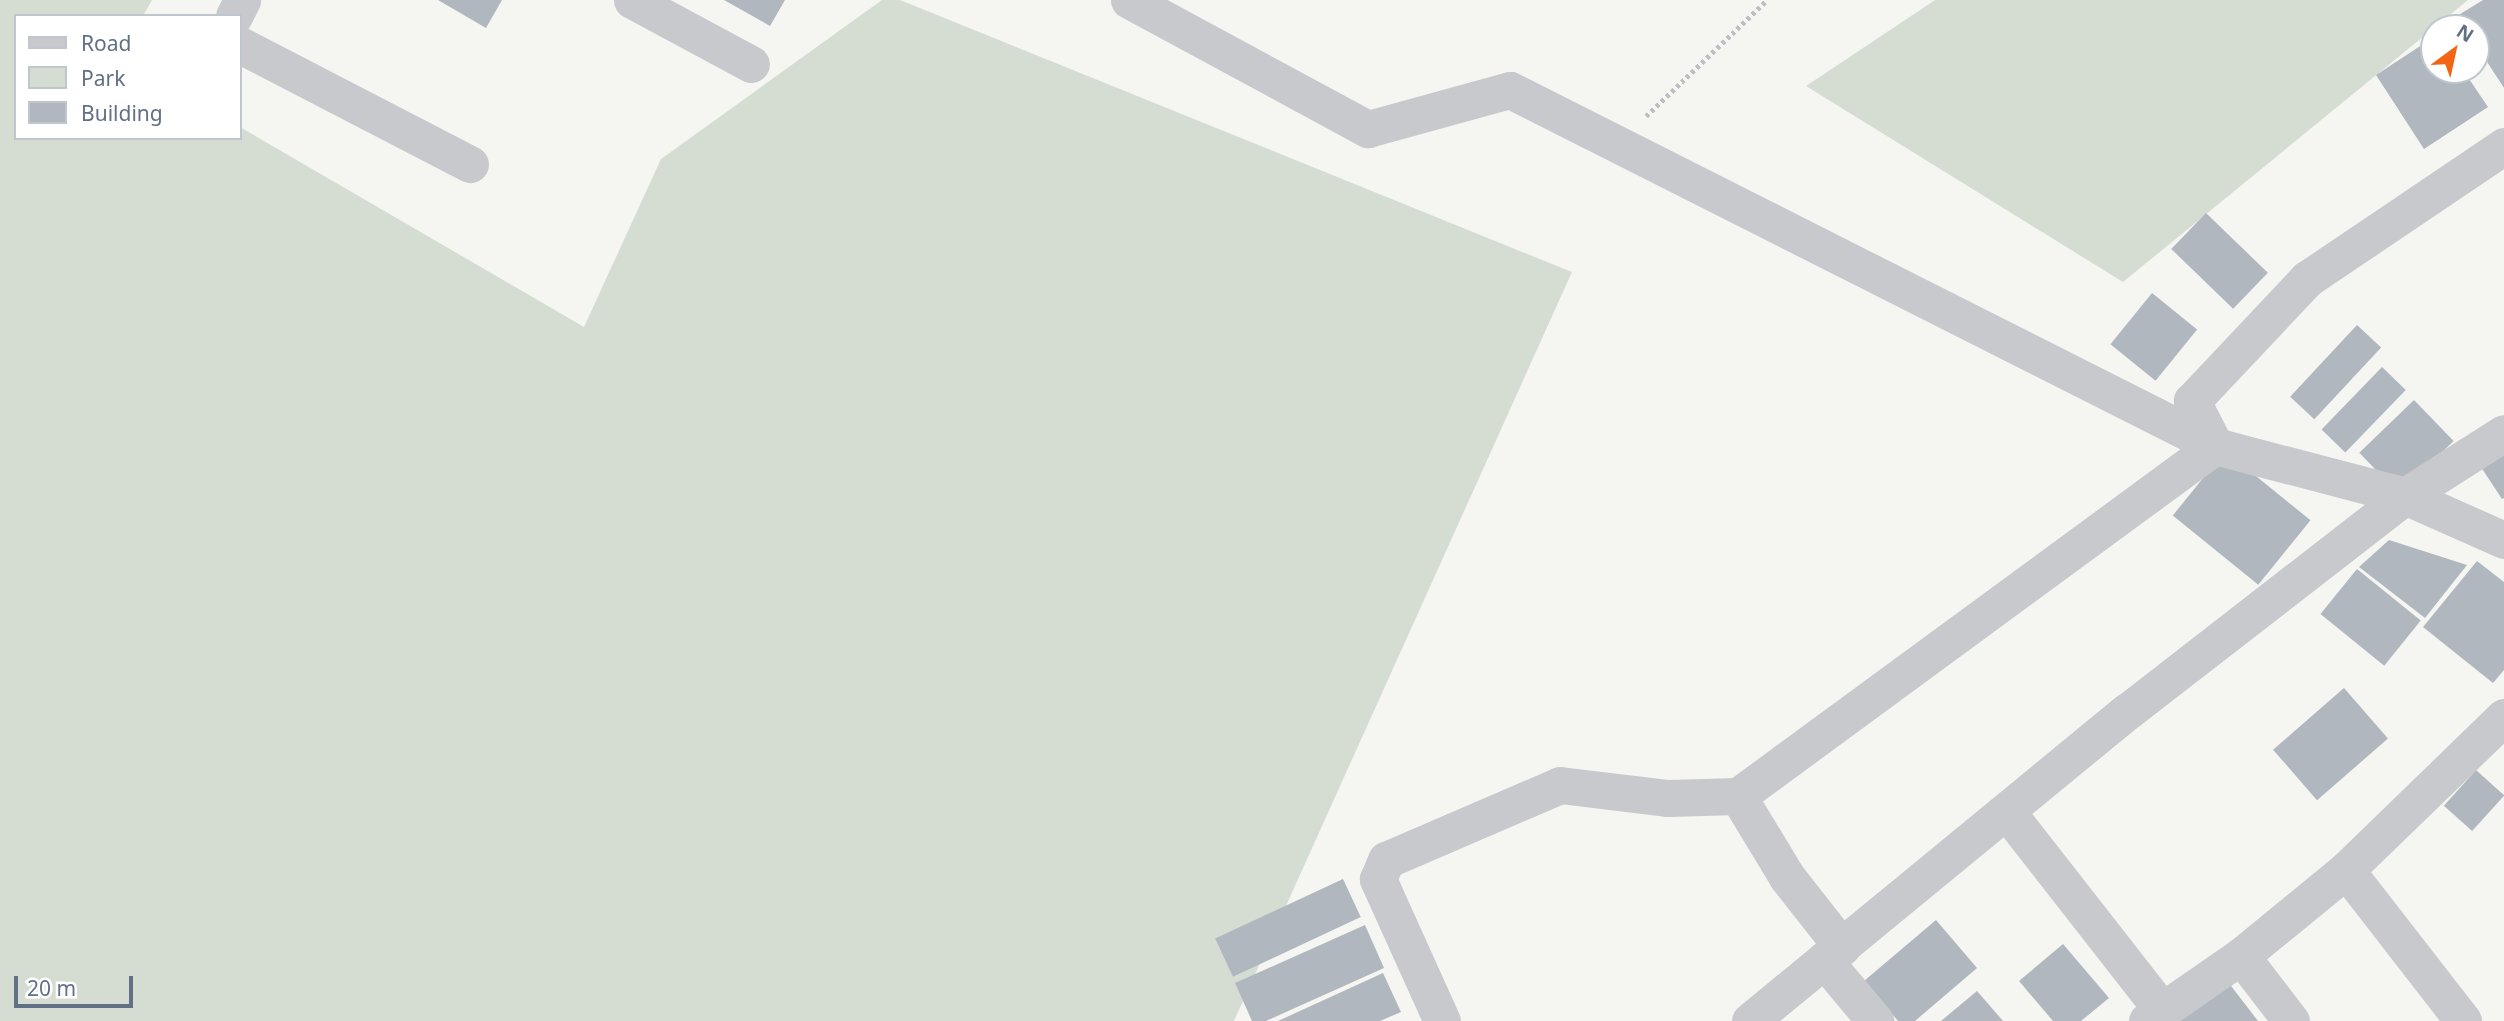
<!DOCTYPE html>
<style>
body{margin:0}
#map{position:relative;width:2504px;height:1021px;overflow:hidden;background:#f5f5f1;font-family:"Noto Sans",sans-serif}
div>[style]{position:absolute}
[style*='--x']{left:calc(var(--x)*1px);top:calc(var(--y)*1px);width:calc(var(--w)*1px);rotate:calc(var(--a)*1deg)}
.green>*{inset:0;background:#d5ddd2}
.building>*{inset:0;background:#b1b7be;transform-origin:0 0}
.path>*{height:4.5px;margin-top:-2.25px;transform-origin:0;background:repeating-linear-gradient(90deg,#bebfc2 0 3.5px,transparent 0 7px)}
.street>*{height:37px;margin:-18.5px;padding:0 18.5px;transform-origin:18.5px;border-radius:18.5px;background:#c7c9cd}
span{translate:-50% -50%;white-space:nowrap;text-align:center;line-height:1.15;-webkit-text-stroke:7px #fff;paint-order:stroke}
.legend{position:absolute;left:14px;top:14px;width:228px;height:126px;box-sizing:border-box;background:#fff;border:2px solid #c0c6ce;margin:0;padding:9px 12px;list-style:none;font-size:21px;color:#627085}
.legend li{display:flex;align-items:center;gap:14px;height:35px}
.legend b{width:35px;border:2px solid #c0c6ce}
.north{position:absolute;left:2420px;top:14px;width:70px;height:70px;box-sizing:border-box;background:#fff;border:2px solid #c0c6ce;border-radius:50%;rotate:33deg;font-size:19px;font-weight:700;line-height:28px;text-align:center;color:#627085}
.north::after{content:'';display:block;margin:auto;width:24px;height:32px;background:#f26515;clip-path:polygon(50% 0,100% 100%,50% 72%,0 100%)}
.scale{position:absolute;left:14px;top:976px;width:119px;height:32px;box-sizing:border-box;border:4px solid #627085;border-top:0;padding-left:9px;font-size:21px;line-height:24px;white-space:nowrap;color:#627085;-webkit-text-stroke:5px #fff;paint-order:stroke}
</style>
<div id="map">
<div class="green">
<div style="clip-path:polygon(0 0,152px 0,143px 16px,16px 16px,16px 138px,240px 138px,240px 127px,584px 327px,661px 159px,882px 0,900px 0,1572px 272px,1234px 1021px,0 1021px)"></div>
<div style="clip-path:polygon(1935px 0,2468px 0,2123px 282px,1806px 86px)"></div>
</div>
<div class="building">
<div style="clip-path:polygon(438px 0,502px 0,486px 28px)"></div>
<div style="clip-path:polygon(724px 0,785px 0,770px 26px)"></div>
<div style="clip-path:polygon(2483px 0,2504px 0,2504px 88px,2476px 45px,2476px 28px,2465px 28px,2457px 16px)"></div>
<div style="clip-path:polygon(2434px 37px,2434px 70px,2463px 70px,2488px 107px,2424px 149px,2376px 75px)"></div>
<div style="left:2206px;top:213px;width:86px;height:50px;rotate:44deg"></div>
<div style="left:2152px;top:293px;width:58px;height:66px;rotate:39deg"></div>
<div style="left:2357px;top:325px;width:33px;height:98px;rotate:43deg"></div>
<div style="left:2382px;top:367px;width:33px;height:87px;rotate:44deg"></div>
<div style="left:2414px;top:400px;width:57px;height:76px;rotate:46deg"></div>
<div style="clip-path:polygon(2504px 448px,2504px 498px,2502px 499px,2479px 464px)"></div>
<div style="left:2225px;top:451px;width:110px;height:83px;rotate:39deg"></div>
<div style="clip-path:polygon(2389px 540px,2467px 565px,2425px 618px,2359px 567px)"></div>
<div style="clip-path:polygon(2477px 561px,2504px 582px,2504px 670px,2493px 683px,2423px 627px)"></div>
<div style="left:2357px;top:569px;width:82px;height:58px;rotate:39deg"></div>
<div style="left:2344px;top:688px;width:67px;height:94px;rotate:49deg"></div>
<div style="left:2476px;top:770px;width:38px;height:48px;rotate:42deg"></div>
<div style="left:1343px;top:879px;width:42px;height:141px;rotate:65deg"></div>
<div style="clip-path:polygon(1936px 920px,1977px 968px,1915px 1021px,1898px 1021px,1864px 981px)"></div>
<div style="clip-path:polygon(1365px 925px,1384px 968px,1266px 1021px,1252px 1021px,1235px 983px)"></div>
<div style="clip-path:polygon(2063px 944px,2109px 998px,2081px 1021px,2053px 1021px,2019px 981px)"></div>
<div style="clip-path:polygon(1383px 973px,1401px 1012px,1380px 1021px,1278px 1021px)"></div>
<div style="clip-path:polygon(2225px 978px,2258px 1021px,2167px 1021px)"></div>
<div style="clip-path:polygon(1977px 991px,2003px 1021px,1941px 1021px)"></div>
</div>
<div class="path">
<div style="--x:1646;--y:116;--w:168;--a:-43.8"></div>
</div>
<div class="street">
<div style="--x:632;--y:0;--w:135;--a:28.3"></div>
<div style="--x:1129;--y:0;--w:272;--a:28.4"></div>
<div style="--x:1368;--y:129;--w:147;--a:-15.4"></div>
<div style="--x:1510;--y:90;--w:790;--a:26.79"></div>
<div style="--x:2215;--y:446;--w:196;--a:14.7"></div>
<div style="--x:2405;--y:496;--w:108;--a:24"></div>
<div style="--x:234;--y:16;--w:18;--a:-63"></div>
<div style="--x:240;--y:45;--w:259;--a:27.4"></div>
<div style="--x:2215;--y:446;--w:51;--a:-117.1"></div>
<div style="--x:2192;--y:401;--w:168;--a:-46.7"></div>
<div style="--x:2307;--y:279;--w:238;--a:-34"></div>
<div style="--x:2008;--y:813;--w:249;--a:52"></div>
<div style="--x:2346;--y:870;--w:191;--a:52.2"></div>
<div style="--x:1842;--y:947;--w:89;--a:-128.2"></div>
<div style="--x:1787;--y:877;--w:95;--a:-121.2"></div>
<div style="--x:1738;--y:796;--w:592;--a:-36.27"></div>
<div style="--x:2241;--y:956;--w:82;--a:52.4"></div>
<div style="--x:1824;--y:960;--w:80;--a:50.1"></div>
<div style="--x:1442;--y:1021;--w:156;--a:-114.3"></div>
<div style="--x:1378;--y:879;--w:21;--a:-67"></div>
<div style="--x:1386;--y:860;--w:189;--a:-23.3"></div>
<div style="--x:1560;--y:785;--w:109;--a:6.9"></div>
<div style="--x:1668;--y:798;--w:70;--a:-1.6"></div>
<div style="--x:1750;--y:1021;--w:489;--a:-39.4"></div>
<div style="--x:2128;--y:711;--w:351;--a:-37.8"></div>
<div style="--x:2405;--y:496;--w:117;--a:-32.5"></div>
<div style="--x:2147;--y:1021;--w:114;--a:-34.7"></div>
<div style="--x:2241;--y:956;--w:136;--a:-39.3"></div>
<div style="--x:2346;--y:870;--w:220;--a:-44.1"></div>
</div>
<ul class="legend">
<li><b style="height:9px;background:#c7c9cd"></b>Road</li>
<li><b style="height:19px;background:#d5ddd2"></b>Park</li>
<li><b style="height:19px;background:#b1b7be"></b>Building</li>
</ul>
<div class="north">N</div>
<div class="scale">20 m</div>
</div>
